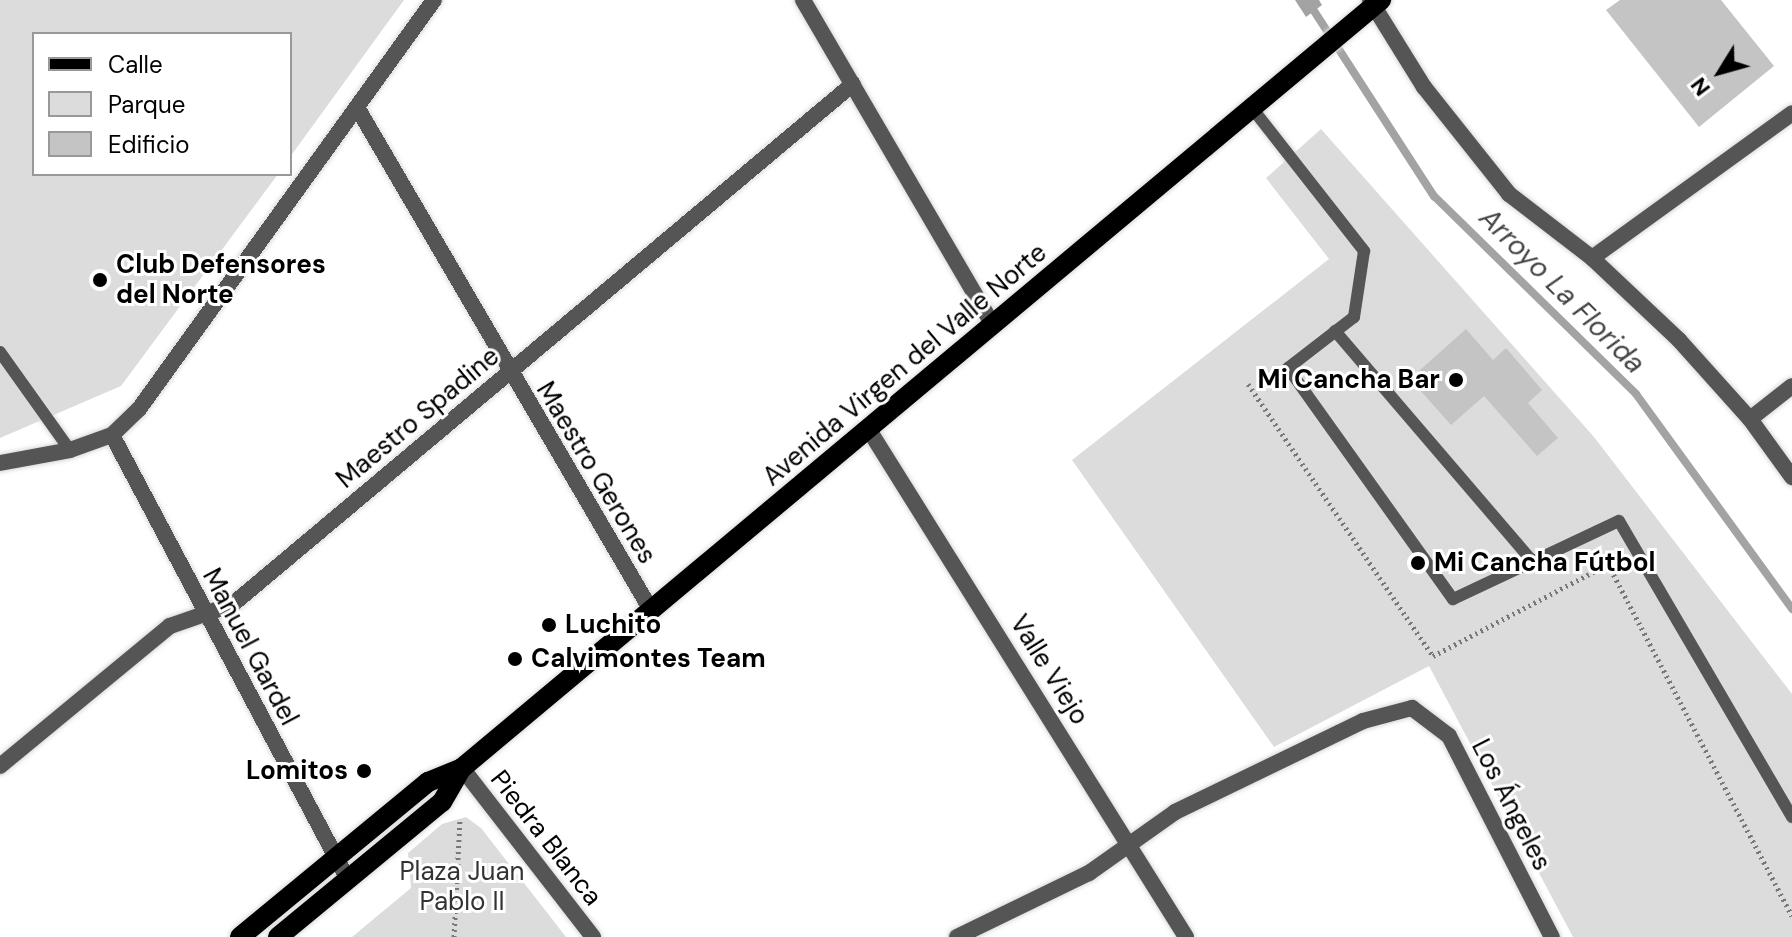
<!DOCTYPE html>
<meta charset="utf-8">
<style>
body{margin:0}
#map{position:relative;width:1792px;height:937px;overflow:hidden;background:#fff;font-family:"DM Sans",sans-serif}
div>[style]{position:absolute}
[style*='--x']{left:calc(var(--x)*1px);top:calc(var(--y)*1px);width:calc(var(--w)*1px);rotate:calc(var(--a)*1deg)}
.green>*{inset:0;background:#dcdcdc}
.water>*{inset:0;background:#a3a3a3}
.stream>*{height:8px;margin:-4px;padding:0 4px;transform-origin:4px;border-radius:4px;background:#a3a3a3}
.building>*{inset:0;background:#c4c4c4}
.path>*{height:5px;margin-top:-2.5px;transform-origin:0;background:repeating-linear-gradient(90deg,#777 0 2px,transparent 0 6px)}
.roads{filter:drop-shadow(0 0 2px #dbdbdb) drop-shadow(0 0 2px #dbdbdb)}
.service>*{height:12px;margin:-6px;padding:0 6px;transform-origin:6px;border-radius:6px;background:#555}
.minor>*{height:16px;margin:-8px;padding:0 8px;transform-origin:8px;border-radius:8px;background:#555}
.tertiary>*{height:16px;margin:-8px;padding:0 8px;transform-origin:8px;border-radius:8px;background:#555}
.primary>*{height:20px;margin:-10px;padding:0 10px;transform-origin:10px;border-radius:10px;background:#000}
.dots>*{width:22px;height:22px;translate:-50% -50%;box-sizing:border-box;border:4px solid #fff;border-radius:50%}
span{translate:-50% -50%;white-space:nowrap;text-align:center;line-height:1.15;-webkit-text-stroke:6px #fff;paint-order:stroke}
.poi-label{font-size:26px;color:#000;font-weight:700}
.left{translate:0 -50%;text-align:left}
.right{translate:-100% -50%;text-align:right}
.street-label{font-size:26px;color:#000}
.park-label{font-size:26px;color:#333}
.water-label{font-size:28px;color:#444;font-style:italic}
.legend{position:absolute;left:32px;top:32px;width:260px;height:144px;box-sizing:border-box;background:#fff;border:2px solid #999;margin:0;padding:10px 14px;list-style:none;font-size:24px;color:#000}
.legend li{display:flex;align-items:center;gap:16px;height:40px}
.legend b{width:40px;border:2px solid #999}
.north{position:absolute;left:1680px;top:32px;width:80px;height:80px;-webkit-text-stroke:6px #fff;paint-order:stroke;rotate:233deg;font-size:22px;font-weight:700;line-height:32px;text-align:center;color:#000}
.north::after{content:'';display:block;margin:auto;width:28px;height:36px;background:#000;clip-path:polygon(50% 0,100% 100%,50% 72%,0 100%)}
</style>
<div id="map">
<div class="green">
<div style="clip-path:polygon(0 0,404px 0,290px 157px,290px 34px,34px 34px,34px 174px,278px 174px,121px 386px,0 438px)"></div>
<div style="clip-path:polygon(1321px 129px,1594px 437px,1792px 694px,1792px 937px,1573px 937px,1429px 666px,1274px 747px,1072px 460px,1329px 259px,1266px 178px)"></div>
<div style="clip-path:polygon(466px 817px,481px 828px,566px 937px,352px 937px,411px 888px,408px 853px,442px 824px)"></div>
</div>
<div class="water">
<div style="clip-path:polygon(1295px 0,1319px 0,1322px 5px,1306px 17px)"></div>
</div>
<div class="stream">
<div style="--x:1307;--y:0;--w:234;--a:57.1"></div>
<div style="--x:1434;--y:196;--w:283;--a:44.4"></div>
<div style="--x:1636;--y:394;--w:266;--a:54"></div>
</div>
<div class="building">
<div style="clip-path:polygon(1620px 0,1721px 0,1774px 66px,1699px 127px,1606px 10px)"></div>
<div style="clip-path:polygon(1466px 329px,1493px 360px,1506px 348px,1542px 390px,1528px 403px,1558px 438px,1537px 456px,1484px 396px,1451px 425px,1410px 379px)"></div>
</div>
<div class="path">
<div style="--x:1248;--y:384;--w:329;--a:55.8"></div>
<div style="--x:1433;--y:656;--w:198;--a:-27.7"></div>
<div style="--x:1608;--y:564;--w:397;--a:62.4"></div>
<div style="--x:454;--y:937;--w:119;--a:-87.1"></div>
</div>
<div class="roads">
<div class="service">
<div style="--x:1252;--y:108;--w:182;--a:51.9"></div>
<div style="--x:1364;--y:251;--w:67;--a:98.6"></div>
<div style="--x:1354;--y:317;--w:83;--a:142.3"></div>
<div style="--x:1288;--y:368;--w:284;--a:54.5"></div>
<div style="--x:1453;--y:599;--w:183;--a:-25.2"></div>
<div style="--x:1619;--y:521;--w:343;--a:59.7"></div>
<div style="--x:1335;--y:331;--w:303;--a:49.4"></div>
<div style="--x:0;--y:352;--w:120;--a:54.5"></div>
</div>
<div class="minor">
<div style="--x:803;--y:0;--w:376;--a:59.7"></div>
<div style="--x:1370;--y:0;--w:102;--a:58.2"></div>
<div style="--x:1424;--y:87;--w:137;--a:51.5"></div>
<div style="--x:1509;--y:194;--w:105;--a:37.6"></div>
<div style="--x:1592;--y:258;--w:120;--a:43.3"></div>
<div style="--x:1679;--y:340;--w:106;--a:48.1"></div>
<div style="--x:1750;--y:419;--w:72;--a:54.1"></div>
<div style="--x:358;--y:109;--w:580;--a:59.68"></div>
<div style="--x:1592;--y:258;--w:247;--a:-35.9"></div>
<div style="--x:1750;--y:419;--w:53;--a:-38.2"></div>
<div style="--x:112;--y:435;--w:504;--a:62.06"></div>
<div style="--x:0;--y:463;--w:71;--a:-10.5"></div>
<div style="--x:70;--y:450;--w:45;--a:-19.7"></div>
<div style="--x:112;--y:435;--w:37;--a:-44"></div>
<div style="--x:139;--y:409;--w:504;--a:-54.2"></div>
<div style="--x:0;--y:766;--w:220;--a:-39.5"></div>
<div style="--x:170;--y:626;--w:67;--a:-19.2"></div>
<div style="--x:233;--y:604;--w:809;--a:-39.99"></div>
<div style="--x:462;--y:768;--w:214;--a:52.2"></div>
<div style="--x:957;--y:937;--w:147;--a:-25.9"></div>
<div style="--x:1089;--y:873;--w:105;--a:-35.3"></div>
<div style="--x:1175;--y:812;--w:209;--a:-25.8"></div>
<div style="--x:1363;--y:721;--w:51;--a:-14.9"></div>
<div style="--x:1412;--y:708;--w:46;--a:37.1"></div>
<div style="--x:1449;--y:736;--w:226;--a:62.9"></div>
</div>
<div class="tertiary">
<div style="--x:869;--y:430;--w:598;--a:57.98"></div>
</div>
<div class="primary">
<div style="--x:240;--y:937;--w:244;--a:-39.5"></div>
<div style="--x:428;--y:782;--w:37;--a:-22"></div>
<div style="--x:462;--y:768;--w:1198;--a:-39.89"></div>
<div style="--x:278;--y:937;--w:212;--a:-39.5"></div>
<div style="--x:442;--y:802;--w:39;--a:-60"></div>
</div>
</div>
<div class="dots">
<div style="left:100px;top:280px;background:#000"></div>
<div style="left:1456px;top:380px;background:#000"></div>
<div style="left:1418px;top:563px;background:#000"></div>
<div style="left:549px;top:625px;background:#000"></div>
<div style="left:515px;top:659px;background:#000"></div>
<div style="left:364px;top:771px;background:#000"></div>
</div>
<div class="poi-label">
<span class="left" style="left:116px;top:280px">Club Defensores<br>del Norte</span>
<span class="right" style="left:1440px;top:380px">Mi Cancha Bar</span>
<span class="left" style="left:1434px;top:563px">Mi Cancha Fútbol</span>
<span class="left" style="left:565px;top:625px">Luchito</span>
<span class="left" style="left:531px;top:659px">Calvimontes Team</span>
<span class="right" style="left:348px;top:771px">Lomitos</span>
</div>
<div class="street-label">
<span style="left:905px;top:365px;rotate:-40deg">Avenida Virgen del Valle Norte</span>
<span style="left:418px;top:418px;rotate:-40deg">Maestro Spadine</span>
<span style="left:596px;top:473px;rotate:59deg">Maestro Gerones</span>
<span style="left:250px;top:647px;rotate:62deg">Manuel Gardel</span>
<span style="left:1049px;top:670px;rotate:58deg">Valle Viejo</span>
<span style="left:1511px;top:805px;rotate:63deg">Los Ángeles</span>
<span style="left:546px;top:838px;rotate:52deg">Piedra Blanca</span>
</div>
<div class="park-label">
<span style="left:462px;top:887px">Plaza Juan<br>Pablo II</span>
</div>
<div class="water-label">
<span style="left:1562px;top:291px;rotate:45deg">Arroyo La Florida</span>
</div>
<ul class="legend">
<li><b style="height:10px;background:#000"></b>Calle</li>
<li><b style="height:22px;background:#dcdcdc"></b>Parque</li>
<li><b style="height:22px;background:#c4c4c4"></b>Edificio</li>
</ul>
<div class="north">N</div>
</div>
